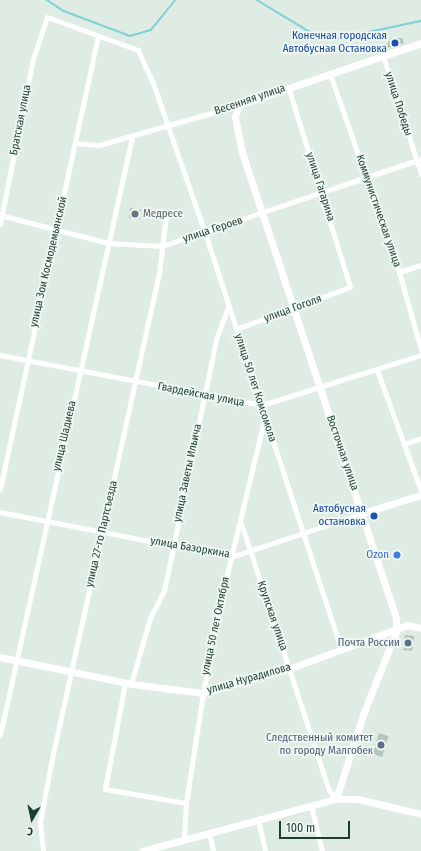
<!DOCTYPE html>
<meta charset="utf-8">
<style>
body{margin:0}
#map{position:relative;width:421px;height:851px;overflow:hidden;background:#deece4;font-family:"Fira Sans Condensed",sans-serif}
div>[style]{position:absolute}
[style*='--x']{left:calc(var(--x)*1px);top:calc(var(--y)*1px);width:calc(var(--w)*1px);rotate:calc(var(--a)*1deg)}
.stream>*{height:1.5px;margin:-0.75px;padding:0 0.75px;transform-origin:0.75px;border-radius:0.75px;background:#7fd1d7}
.building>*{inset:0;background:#b3c6bd;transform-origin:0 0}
.street>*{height:5px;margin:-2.5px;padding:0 2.5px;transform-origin:2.5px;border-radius:2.5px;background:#fff}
.secondary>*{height:7px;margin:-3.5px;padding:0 3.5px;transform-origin:3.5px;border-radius:3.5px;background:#fff}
.dots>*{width:11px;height:11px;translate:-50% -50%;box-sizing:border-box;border:2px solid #eff8f3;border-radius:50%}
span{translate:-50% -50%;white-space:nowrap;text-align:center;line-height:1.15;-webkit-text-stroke:3.5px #eff8f3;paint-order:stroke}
.transit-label{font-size:11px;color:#164399}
.right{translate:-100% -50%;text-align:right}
.street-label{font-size:11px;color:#1e3d32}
.worship-label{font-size:11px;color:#5b616d}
.left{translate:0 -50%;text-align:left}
.shop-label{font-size:11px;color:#366cbe}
.service-label{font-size:11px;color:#4e5e75}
.north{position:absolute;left:12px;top:799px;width:40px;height:40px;-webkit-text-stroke:3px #eff8f3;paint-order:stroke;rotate:189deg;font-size:11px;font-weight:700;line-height:16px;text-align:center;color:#1e3d32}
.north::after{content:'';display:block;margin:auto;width:14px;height:18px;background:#1e3d32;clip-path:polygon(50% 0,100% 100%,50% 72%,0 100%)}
.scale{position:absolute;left:279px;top:821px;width:71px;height:18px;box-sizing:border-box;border:2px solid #1e3d32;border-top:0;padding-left:5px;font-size:12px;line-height:14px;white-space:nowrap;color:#1e3d32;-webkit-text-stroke:3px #eff8f3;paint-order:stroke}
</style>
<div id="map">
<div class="stream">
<div style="--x:47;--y:0;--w:20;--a:33"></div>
<div style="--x:64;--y:11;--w:71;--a:20.7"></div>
<div style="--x:130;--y:36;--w:22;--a:-16"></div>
<div style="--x:151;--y:30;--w:38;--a:-51"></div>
<div style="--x:257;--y:0;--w:74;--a:31.1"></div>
<div style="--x:320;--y:38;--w:16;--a:4"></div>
<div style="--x:336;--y:39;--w:87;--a:-12"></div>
</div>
<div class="building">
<div style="clip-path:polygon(392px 38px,402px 38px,404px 43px,388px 48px,387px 43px)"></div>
<div style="clip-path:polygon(130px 208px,141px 210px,139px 219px,129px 218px)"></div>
<div style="left:405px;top:635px;width:9px;height:15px;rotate:6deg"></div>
<div style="left:379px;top:733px;width:10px;height:22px;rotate:17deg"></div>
</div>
<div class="street">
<div style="--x:383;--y:56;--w:124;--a:72.1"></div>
<div style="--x:330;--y:74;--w:210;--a:70.8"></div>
<div style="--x:399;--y:272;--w:81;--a:74.2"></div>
<div style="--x:76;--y:143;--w:23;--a:5"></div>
<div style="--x:99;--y:145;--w:146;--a:-15.9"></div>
<div style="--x:0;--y:215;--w:112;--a:14.5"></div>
<div style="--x:108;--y:243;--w:54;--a:3.2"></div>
<div style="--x:162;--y:246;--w:273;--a:-18.6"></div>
<div style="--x:0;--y:224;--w:168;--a:-78.7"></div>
<div style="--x:33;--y:59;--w:44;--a:-71.6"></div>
<div style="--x:47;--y:17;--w:97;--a:19.9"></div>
<div style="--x:138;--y:50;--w:36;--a:66"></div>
<div style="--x:153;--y:83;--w:159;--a:70.9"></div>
<div style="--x:205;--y:233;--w:439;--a:71.9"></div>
<div style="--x:399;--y:272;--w:23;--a:-18"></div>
<div style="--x:236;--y:329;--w:121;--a:-20.2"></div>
<div style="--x:350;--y:287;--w:209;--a:-107.2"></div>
<div style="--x:0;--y:355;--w:267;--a:10.8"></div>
<div style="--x:262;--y:405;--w:167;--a:-17.5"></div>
<div style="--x:377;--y:370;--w:129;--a:70"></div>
<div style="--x:404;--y:444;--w:18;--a:-19"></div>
<div style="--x:0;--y:489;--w:463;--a:-77.8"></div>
<div style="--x:0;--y:512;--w:235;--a:11"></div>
<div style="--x:231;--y:557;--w:139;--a:-18.4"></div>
<div style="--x:241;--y:523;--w:281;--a:71.8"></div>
<div style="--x:329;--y:790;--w:11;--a:52"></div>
<div style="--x:125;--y:683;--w:108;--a:100.7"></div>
<div style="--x:105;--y:789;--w:82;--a:9.8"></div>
<div style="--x:131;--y:684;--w:69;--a:-73.9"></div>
<div style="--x:150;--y:618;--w:30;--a:-63"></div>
<div style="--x:164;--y:591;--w:257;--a:-78.3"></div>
<div style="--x:216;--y:339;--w:34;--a:-69"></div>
<div style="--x:0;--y:735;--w:612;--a:-77.55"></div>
<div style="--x:311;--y:806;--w:46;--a:76.3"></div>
<div style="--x:258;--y:820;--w:32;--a:77"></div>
<div style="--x:209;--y:833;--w:18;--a:77"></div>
<div style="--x:184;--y:839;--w:36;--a:-87"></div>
<div style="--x:186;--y:803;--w:111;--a:-81.2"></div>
<div style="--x:203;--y:693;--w:108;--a:-78.8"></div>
<div style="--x:224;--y:587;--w:176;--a:-76.5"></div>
<div style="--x:43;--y:851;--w:29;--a:-96"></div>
<div style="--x:40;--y:822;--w:60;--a:-79.4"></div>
<div style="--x:51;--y:763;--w:502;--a:-77.57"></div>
<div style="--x:159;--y:273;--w:57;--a:-83"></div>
</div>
<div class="secondary">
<div style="--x:363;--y:513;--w:61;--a:-17.2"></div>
<div style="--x:0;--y:657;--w:134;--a:11.6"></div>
<div style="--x:131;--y:684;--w:73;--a:7.1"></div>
<div style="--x:203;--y:693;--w:91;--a:-15.9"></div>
<div style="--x:291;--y:668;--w:124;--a:-20.3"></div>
<div style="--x:407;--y:625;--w:14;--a:12"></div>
<div style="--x:336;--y:799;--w:91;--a:-72.2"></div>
<div style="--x:364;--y:712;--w:86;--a:-68.2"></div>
<div style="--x:396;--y:632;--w:14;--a:-90"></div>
<div style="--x:396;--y:618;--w:490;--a:-108.3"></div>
<div style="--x:242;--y:153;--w:37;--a:-101"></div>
<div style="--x:235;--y:117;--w:13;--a:-72"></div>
<div style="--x:239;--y:105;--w:192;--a:-18.8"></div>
<div style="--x:142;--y:851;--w:201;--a:-15"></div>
<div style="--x:336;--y:799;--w:22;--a:0"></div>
<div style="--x:358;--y:799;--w:65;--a:13.4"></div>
</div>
<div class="dots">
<div style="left:395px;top:43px;background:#1a4fb4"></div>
<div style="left:135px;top:214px;background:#6b7280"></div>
<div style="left:374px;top:516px;background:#1a4fb4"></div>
<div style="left:397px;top:555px;background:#3f7fe0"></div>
<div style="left:408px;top:643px;background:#5c6f8a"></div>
<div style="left:381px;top:745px;background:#5c6f8a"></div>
</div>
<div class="transit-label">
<span class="right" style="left:387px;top:43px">Конечная городская<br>Автобусная Остановка</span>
<span class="right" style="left:366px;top:516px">Автобусная<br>остановка</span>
</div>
<div class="street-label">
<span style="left:250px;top:100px;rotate:-19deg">Весенняя улица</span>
<span style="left:398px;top:104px;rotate:72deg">улица Победы</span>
<span style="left:21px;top:120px;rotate:-79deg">Братская улица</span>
<span style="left:320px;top:187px;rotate:72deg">улица Гагарина</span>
<span style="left:378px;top:211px;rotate:71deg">Коммунистическая улица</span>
<span style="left:213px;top:230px;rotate:-18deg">улица Героев</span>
<span style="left:49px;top:262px;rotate:-77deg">улица Зои Космодемьянской</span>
<span style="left:293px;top:309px;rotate:-20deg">улица Гоголя</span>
<span style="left:255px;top:388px;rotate:72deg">улица 50 лет Комсомола</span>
<span style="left:201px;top:395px;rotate:11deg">Гвардейская улица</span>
<span style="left:65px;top:436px;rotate:-77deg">улица Шадиева</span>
<span style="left:342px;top:453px;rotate:71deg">Восточная улица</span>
<span style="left:188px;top:473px;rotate:-78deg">улица Заветы Ильича</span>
<span style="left:102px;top:534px;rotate:-77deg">улица 27-го Партсъезда</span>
<span style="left:190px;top:548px;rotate:10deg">улица Базоркина</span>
<span style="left:272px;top:616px;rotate:71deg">Крупская улица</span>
<span style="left:216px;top:626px;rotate:-78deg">улица 50 лет Октября</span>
<span style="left:249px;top:679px;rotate:-16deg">улица Нурадилова</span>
</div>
<div class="worship-label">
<span class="left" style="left:143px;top:214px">Медресе</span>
</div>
<div class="shop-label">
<span class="right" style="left:389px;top:555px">Ozon</span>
</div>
<div class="service-label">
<span class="right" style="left:400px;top:643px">Почта России</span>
<span class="right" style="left:373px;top:745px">Следственный комитет<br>по городу Малгобек</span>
</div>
<div class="north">С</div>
<div class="scale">100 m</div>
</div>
